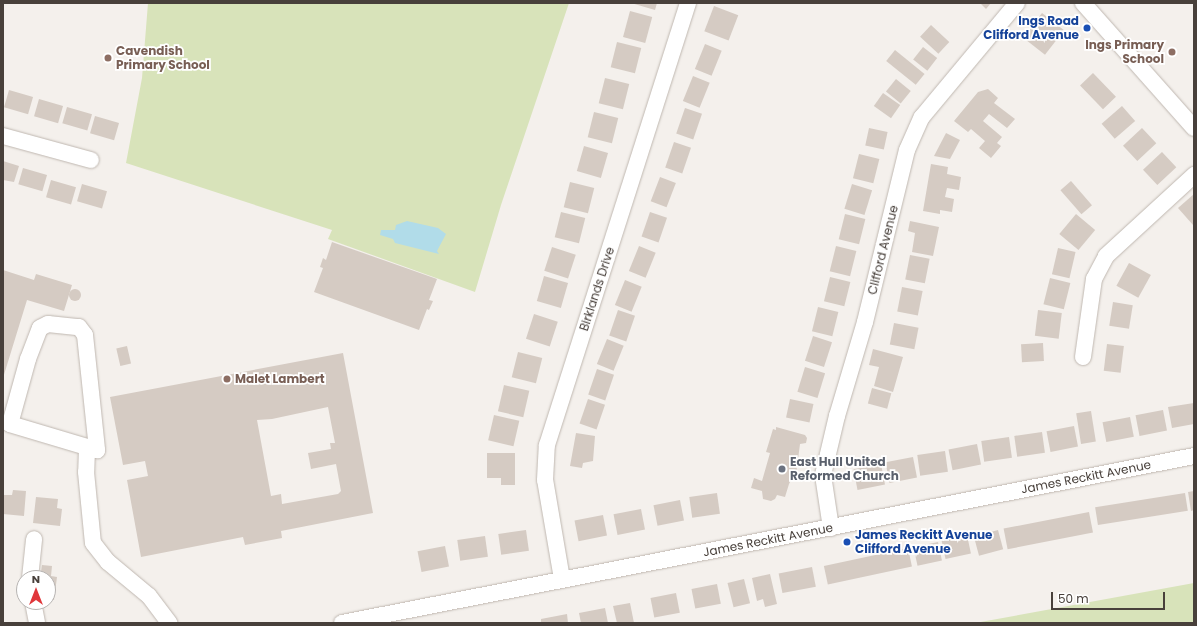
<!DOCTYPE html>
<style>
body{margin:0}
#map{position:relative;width:1197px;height:626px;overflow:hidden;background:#f4f0ec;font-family:Poppins,sans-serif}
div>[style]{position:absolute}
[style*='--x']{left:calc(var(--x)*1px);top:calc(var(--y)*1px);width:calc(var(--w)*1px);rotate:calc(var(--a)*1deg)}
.green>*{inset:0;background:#d8e3ba}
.water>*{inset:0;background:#b1dce9}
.building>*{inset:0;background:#d5cbc3;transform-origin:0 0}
.round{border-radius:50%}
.roads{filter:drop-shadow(0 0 1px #bfb7b0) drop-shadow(0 0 1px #bfb7b0)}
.minor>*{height:16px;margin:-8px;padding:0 8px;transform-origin:8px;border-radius:8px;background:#fff}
.dots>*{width:11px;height:11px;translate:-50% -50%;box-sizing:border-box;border:2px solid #fff;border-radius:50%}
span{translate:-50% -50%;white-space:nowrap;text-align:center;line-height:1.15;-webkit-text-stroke:3.5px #fff;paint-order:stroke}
.transit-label{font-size:12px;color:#164399;font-weight:700}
.right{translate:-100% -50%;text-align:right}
.left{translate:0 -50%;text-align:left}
.education-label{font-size:12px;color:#785e54;font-weight:700}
.street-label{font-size:12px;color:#48403b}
.worship-label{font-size:12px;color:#5b616d;font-weight:700}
.frame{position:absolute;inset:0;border:4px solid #48403b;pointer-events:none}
.north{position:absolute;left:16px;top:570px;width:40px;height:40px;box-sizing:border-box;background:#fff;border:1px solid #b6b3b1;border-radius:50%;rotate:0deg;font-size:11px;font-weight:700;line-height:16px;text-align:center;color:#48403b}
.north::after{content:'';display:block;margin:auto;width:14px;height:18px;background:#e0373b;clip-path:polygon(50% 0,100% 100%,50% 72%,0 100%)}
.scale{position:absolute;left:1051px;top:592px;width:114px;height:18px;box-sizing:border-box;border:2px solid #48403b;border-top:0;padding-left:5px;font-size:12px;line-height:14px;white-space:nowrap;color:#48403b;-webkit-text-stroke:3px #fff;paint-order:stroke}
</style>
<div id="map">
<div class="green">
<div style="clip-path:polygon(148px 3px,569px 3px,501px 205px,475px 292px,328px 239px,332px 230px,126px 163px,142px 78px)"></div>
<div style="clip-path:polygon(1194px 583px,1194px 623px,975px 623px)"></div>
</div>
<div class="water">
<div style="clip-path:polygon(407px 221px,438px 228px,446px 234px,437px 251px,439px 254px,395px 243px,393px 239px,380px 235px,381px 230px,395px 230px,396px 225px)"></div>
</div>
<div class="building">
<div style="clip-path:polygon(631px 3px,657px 3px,655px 10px)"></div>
<div style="clip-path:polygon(980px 3px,991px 3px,986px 9px)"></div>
<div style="left:714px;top:6px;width:26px;height:27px;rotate:21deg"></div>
<div style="left:630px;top:11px;width:23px;height:27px;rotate:15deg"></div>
<div style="left:1042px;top:13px;width:28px;height:31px;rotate:38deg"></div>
<div style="left:931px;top:25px;width:25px;height:16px;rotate:43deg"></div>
<div style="left:617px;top:42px;width:25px;height:26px;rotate:14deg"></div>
<div style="left:705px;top:44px;width:18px;height:27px;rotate:22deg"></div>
<div style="left:923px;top:47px;width:18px;height:16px;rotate:38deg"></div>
<div style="left:895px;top:50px;width:38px;height:14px;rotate:39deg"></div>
<div style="left:1093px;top:73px;width:33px;height:18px;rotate:46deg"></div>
<div style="left:693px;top:76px;width:18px;height:27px;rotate:22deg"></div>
<div style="left:605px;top:78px;width:25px;height:26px;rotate:14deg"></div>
<div style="left:896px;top:79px;width:19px;height:16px;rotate:39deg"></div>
<div style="clip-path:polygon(988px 89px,998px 98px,994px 103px,1015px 119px,1007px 128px,989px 114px,983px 121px,1002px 137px,997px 143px,1001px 146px,991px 158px,979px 148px,985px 141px,971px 129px,968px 132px,954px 121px,978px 92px)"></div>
<div style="left:9px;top:90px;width:25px;height:18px;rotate:16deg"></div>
<div style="left:883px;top:93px;width:21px;height:16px;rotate:35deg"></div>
<div style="left:39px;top:99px;width:25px;height:18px;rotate:16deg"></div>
<div style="left:1122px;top:106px;width:20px;height:27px;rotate:49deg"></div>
<div style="left:67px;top:107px;width:26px;height:17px;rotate:16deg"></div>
<div style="left:685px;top:108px;width:18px;height:27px;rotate:19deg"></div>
<div style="left:594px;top:112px;width:25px;height:26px;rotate:14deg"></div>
<div style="left:95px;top:116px;width:25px;height:18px;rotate:16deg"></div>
<div style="left:869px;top:128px;width:19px;height:18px;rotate:12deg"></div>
<div style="left:1142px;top:128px;width:21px;height:26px;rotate:47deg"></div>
<div style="clip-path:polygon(946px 133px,960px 140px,950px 159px,934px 156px)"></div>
<div style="left:674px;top:142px;width:18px;height:27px;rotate:19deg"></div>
<div style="left:584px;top:146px;width:25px;height:26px;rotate:16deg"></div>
<div style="left:1162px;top:152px;width:21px;height:26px;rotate:47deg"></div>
<div style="left:859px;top:154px;width:21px;height:25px;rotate:14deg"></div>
<div style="clip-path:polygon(3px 161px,19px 166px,14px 182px,3px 180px)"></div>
<div style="clip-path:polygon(931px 164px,948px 167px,947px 174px,961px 177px,959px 190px,947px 188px,945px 197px,954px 199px,952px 212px,940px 210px,940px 214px,923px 211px)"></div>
<div style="left:23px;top:168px;width:25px;height:17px;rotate:16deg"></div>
<div style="left:660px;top:177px;width:17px;height:26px;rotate:21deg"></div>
<div style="left:51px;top:180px;width:26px;height:18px;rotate:16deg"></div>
<div style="left:1071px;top:181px;width:32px;height:14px;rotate:49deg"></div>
<div style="left:570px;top:182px;width:25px;height:26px;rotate:14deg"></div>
<div style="left:82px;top:184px;width:26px;height:18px;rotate:16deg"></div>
<div style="left:852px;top:184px;width:21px;height:26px;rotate:17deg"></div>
<div style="clip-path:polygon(1194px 194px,1194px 224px,1193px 225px,1178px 208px)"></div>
<div style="left:561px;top:212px;width:25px;height:26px;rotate:14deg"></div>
<div style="left:650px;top:212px;width:18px;height:26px;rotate:19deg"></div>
<div style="left:845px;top:214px;width:21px;height:26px;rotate:14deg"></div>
<div style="left:1076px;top:214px;width:25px;height:26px;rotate:40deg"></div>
<div style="clip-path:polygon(910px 221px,939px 227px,933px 256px,912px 252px,915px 233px,908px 231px)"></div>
<div style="clip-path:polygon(332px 242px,437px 279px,429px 300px,433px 301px,429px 310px,427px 309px,419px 330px,314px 292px,323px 268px,320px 267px,323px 258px,326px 260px)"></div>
<div style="left:639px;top:246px;width:18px;height:27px;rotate:22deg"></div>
<div style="left:836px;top:246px;width:21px;height:26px;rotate:14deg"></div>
<div style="left:552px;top:247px;width:25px;height:25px;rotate:18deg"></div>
<div style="left:1058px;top:248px;width:18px;height:27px;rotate:13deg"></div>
<div style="left:910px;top:255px;width:20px;height:25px;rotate:11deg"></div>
<div style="left:1129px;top:263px;width:25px;height:26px;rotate:29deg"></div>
<div style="clip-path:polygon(3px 270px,34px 280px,36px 274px,72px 285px,64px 311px,27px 300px,3px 378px)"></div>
<div style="left:544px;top:276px;width:25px;height:26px;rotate:16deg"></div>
<div style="left:830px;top:277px;width:21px;height:25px;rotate:14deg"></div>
<div style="left:1050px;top:278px;width:21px;height:27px;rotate:14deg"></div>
<div style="left:625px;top:280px;width:18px;height:27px;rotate:22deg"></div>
<div style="left:902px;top:287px;width:21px;height:25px;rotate:11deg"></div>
<div class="round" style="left:69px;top:289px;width:12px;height:12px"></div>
<div style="left:1113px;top:302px;width:20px;height:24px;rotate:9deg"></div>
<div style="left:818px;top:307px;width:21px;height:25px;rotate:14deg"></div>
<div style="left:618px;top:310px;width:18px;height:27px;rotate:19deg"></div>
<div style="left:1038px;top:310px;width:24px;height:26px;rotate:7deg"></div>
<div style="left:534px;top:314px;width:25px;height:26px;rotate:18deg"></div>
<div style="left:894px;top:323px;width:25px;height:22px;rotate:11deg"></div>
<div style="left:813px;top:336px;width:20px;height:26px;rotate:18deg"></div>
<div style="left:607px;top:339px;width:18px;height:27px;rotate:22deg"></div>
<div style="left:1043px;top:343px;width:18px;height:22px;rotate:87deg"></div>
<div style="left:1107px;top:344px;width:17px;height:27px;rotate:7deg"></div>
<div style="left:127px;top:346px;width:18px;height:11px;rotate:77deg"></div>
<div style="clip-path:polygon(873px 349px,903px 357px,893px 392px,874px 386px,879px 367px,869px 365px)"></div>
<div style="left:518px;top:352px;width:25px;height:26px;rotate:14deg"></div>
<div style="clip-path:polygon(evenodd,343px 353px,373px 513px,281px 531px,282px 538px,245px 545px,243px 537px,141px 557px,127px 480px,148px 476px,145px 461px,123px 465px,110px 397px,343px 353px,328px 407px,335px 443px,330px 443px,331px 449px,308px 453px,311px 469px,336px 464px,341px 491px,338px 494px,282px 504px,281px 494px,271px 496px,257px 420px,272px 419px,328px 407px)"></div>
<div style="left:805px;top:367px;width:21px;height:26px;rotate:17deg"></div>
<div style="left:597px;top:369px;width:18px;height:27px;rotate:19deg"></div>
<div style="left:504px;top:385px;width:26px;height:27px;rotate:13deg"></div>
<div style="left:872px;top:388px;width:20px;height:16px;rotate:15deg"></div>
<div style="left:588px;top:399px;width:18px;height:26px;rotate:19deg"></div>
<div style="left:790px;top:399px;width:24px;height:19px;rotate:12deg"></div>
<div style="clip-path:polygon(1194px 403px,1194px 424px,1172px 428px,1168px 407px)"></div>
<div style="left:1163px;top:410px;width:21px;height:28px;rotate:79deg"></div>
<div style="left:1091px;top:411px;width:31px;height:15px;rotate:81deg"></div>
<div style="left:494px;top:415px;width:26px;height:26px;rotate:13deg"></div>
<div style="left:1130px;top:417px;width:20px;height:28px;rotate:79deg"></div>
<div style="left:1074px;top:426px;width:21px;height:28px;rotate:79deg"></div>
<div style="clip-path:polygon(776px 427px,805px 435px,807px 438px,806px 443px,800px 444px,796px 475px,794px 474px,789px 484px,785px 497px,777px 495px,775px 499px,771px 501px,763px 499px,762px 491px,751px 488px,754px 478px,762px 481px,770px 453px,766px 452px,773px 429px,776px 430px)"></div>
<div style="left:1042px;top:432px;width:21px;height:28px;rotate:82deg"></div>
<div style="clip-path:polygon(576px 433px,595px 436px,593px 461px,583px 463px,582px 468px,570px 466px)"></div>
<div style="left:1009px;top:437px;width:21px;height:28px;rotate:82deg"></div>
<div style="left:977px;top:444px;width:21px;height:29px;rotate:79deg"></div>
<div style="left:945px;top:451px;width:21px;height:28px;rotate:82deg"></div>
<div style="clip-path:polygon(487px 453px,515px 453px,515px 485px,501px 485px,501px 478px,487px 478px)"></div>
<div style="left:913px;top:457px;width:21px;height:28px;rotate:79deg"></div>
<div style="left:881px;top:464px;width:21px;height:28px;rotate:79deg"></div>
<div style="clip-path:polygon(13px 490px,26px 491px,24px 516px,3px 514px,3px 495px,12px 495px)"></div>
<div style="clip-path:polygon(1194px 491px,1194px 510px,1191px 511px,1188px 492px)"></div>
<div style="left:717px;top:493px;width:21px;height:28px;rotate:82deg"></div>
<div style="left:1185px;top:493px;width:18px;height:91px;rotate:81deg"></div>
<div style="clip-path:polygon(36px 497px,58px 499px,57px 508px,62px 509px,60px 526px,33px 523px)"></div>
<div style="left:680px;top:500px;width:21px;height:27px;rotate:79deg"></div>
<div style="left:641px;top:509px;width:21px;height:28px;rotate:79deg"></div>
<div style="left:1089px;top:512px;width:21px;height:87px;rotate:79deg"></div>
<div style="left:603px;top:515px;width:21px;height:29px;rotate:79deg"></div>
<div style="left:526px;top:530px;width:21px;height:28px;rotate:82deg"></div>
<div style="left:998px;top:530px;width:20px;height:25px;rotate:75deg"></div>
<div style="left:967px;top:535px;width:19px;height:26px;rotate:78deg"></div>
<div style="left:485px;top:536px;width:21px;height:28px;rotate:82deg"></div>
<div style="left:938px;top:542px;width:19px;height:25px;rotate:78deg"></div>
<div style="left:445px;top:546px;width:21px;height:28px;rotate:79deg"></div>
<div style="left:908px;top:548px;width:19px;height:86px;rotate:78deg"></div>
<div style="clip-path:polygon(42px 565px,52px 566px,51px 576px,57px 577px,54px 600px,48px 600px,48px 578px,40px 578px)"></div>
<div style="left:812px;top:567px;width:20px;height:34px;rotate:79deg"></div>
<div style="clip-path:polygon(770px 574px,777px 604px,765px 607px,763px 599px,757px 601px,752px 578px)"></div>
<div style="left:744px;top:579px;width:25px;height:17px;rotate:76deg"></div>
<div style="left:717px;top:584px;width:20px;height:26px;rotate:79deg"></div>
<div style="left:676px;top:593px;width:20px;height:26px;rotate:79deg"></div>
<div style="clip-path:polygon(630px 603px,634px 623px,617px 623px,613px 606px)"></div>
<div style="clip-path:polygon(605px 608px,608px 623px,581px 623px,579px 613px)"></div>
<div style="clip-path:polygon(567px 614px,568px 623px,541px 623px,541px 619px)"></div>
</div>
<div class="roads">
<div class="minor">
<div style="--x:1083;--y:3;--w:167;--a:48.4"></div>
<div style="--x:3;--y:136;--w:91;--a:15.3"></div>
<div style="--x:48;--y:324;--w:31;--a:6"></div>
<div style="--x:79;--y:327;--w:10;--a:53"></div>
<div style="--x:85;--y:335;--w:116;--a:84"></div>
<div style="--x:97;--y:450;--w:91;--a:-163.4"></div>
<div style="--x:10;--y:424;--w:67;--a:-74.5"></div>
<div style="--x:28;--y:359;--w:33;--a:-69"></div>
<div style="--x:40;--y:328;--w:9;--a:-27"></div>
<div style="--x:1083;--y:357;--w:79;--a:-82"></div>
<div style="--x:1094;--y:279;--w:26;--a:-62"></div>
<div style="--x:1106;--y:256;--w:120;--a:-42.6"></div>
<div style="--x:87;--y:449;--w:23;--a:92"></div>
<div style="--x:86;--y:472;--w:71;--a:84.4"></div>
<div style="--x:93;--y:543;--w:24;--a:52"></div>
<div style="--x:108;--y:562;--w:53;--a:39.7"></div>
<div style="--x:149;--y:596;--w:34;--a:53"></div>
<div style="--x:831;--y:528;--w:54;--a:-98.6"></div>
<div style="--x:823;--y:475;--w:61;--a:-76.7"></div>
<div style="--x:837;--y:416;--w:98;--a:-73.4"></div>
<div style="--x:865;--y:322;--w:177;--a:-76.3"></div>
<div style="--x:907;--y:150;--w:36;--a:-66"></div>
<div style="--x:922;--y:117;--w:148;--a:-50.2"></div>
<div style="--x:30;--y:578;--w:39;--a:-84"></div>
<div style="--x:562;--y:579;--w:100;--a:-99.7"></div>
<div style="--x:545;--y:480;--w:35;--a:-87"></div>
<div style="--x:547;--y:445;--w:464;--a:-72.3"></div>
<div style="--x:33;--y:602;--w:21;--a:79"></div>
<div style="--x:342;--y:623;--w:868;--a:-11.09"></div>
</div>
</div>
<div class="dots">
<div style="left:1087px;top:28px;background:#1a4fb4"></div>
<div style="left:1172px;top:52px;background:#8d6e63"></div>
<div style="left:108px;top:58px;background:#8d6e63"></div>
<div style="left:227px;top:379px;background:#8d6e63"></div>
<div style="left:782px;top:469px;background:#6b7280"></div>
<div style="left:847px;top:542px;background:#1a4fb4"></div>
</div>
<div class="transit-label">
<span class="right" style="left:1079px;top:28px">Ings Road<br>Clifford Avenue</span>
<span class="left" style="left:855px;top:542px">James Reckitt Avenue<br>Clifford Avenue</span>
</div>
<div class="education-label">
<span class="right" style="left:1164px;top:52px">Ings Primary<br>School</span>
<span class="left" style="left:116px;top:58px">Cavendish<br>Primary School</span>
<span class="left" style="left:235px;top:379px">Malet Lambert</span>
</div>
<div class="street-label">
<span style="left:883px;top:250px;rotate:-76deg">Clifford Avenue</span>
<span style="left:597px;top:289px;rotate:-72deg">Birklands Drive</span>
<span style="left:1086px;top:477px;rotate:-11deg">James Reckitt Avenue</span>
<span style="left:768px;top:540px;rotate:-11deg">James Reckitt Avenue</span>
</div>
<div class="worship-label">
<span class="left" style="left:790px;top:469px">East Hull United<br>Reformed Church</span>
</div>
<div class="frame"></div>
<div class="north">N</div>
<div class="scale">50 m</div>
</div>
